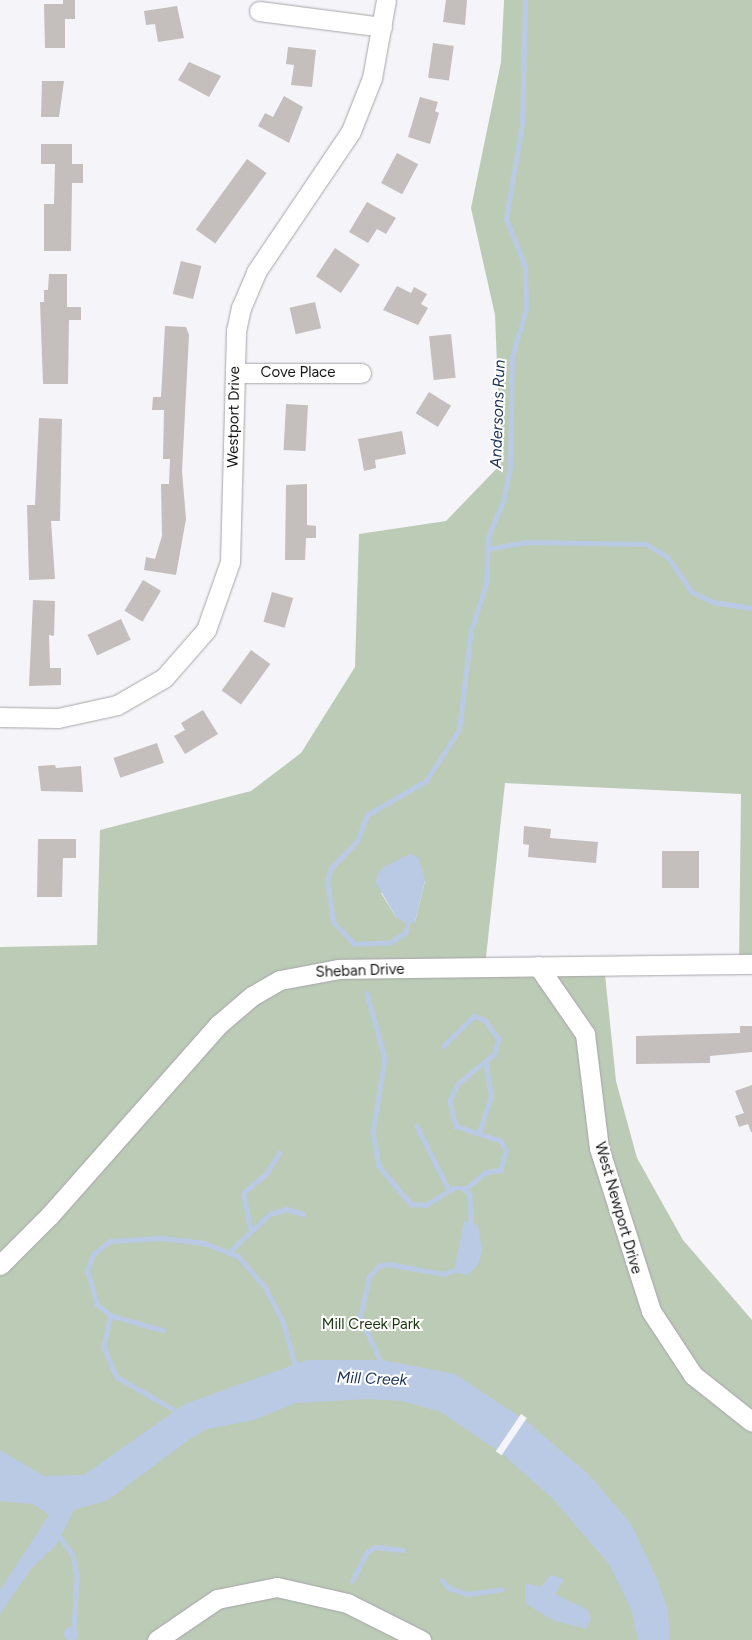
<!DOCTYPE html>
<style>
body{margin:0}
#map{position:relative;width:752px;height:1640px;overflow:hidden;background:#f5f4f9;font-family:Figtree,sans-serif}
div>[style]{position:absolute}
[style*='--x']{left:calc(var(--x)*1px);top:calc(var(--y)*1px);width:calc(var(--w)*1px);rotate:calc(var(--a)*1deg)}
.green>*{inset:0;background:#bccbb6}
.water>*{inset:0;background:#bacae4}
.round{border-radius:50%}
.pier>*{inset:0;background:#f5f4f9;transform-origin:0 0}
.stream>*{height:4.5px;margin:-2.25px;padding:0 2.25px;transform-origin:2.25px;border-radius:2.25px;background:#bacae4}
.building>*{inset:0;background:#c4bebd;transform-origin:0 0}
.roads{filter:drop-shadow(0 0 1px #a6a5aa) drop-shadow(0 0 1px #a6a5aa)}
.minor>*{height:19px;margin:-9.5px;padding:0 9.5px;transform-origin:9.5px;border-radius:9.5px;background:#fff}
span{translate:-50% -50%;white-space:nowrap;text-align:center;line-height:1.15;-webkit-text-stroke:4px #fff;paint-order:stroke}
.street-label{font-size:15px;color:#151516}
.park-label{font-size:15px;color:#1b350f}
.water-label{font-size:16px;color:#1b3155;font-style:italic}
</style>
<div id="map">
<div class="green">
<div style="clip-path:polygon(evenodd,504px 0,752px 0,752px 964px,739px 964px,741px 794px,505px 783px,485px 966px,604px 965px,616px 1081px,637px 1158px,683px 1240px,752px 1320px,752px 1640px,0 1640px,0 947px,97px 945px,100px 830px,251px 791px,301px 753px,355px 667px,359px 534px,446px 521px,501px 464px,495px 315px,471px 208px,501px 62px,504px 0,425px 881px,415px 922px,396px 917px,381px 893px,425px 881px)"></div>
</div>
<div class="water">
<div style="clip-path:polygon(410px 854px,419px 858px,425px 881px,415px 922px,408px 924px,396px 917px,376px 883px,377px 874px,384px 867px)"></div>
<div style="clip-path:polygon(464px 1221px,478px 1225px,482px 1250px,478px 1265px,467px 1275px,457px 1273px,455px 1266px)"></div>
<div style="clip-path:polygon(307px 1360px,382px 1360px,455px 1374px,525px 1420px,589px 1475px,631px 1524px,658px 1581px,668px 1611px,670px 1640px,638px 1640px,631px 1609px,609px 1564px,552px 1498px,501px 1453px,441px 1412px,402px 1401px,367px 1399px,296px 1403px,254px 1420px,207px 1429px,190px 1439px,108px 1500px,74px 1510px,57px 1544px,31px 1569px,0 1614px,0 1590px,49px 1515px,33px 1504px,0 1501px,0 1450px,44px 1476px,84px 1475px,185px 1404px)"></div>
<div style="clip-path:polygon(551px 1575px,564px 1579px,555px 1594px,588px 1610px,591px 1619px,586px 1629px,552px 1620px,525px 1603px,525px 1583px,541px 1587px)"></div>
<div class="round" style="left:64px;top:1627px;width:14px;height:14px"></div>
</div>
<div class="pier">
<div style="left:521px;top:1414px;width:7px;height:45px;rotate:34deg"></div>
</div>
<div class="stream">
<div style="--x:487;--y:549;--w:39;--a:-10"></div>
<div style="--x:525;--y:542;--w:121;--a:0.9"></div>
<div style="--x:646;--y:544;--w:26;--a:31"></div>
<div style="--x:668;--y:557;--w:42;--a:55.6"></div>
<div style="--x:692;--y:592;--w:23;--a:25"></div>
<div style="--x:713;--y:602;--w:39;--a:9"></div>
<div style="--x:408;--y:924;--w:9;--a:103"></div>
<div style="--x:406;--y:933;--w:19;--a:148"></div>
<div style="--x:390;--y:943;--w:36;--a:178"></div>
<div style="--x:354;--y:944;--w:30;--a:-134"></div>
<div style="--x:333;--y:922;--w:40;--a:-98.5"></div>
<div style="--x:327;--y:882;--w:15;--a:-74"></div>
<div style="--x:331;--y:868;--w:37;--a:-46"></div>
<div style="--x:357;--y:841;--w:28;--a:-69"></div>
<div style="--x:367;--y:815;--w:68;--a:-30"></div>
<div style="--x:426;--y:781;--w:61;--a:-57.1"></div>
<div style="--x:459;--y:730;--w:101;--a:-83.2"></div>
<div style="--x:471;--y:630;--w:48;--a:-71.9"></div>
<div style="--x:486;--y:584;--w:47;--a:-87.6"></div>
<div style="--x:488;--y:537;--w:39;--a:-67"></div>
<div style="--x:503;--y:501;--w:34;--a:-78"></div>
<div style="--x:510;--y:468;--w:111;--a:-89"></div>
<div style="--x:512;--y:357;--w:50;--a:-73.7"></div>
<div style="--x:526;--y:309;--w:42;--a:-91.4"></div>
<div style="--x:525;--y:267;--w:52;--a:-111.6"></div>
<div style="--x:506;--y:219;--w:97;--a:-80.5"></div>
<div style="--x:522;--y:123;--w:123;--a:-88.6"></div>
<div style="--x:367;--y:993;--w:68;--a:74.7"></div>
<div style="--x:385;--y:1059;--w:74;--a:99.3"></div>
<div style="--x:373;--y:1132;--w:35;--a:80"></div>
<div style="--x:379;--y:1166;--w:50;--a:49.9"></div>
<div style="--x:411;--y:1204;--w:15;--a:4"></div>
<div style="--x:426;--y:1205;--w:32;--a:-32"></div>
<div style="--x:453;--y:1188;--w:10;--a:0"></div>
<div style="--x:463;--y:1188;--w:9;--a:41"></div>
<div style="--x:470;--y:1194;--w:32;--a:88"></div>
<div style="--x:443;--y:1046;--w:43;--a:-44.1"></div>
<div style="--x:474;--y:1016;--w:12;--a:20"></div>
<div style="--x:485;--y:1020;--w:24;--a:54"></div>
<div style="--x:499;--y:1039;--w:16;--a:105"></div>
<div style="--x:495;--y:1054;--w:48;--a:141"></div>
<div style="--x:458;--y:1084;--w:19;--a:115"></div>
<div style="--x:450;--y:1101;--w:26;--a:77"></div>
<div style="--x:456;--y:1126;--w:47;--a:18.4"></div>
<div style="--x:501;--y:1141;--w:10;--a:61"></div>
<div style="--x:506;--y:1150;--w:21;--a:104"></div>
<div style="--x:501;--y:1170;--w:16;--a:169"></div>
<div style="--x:485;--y:1173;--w:26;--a:140"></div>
<div style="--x:417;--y:1126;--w:72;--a:63.4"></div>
<div style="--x:479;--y:1133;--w:38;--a:-72"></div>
<div style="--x:491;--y:1097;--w:33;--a:-99"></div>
<div style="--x:250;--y:1228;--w:36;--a:-101"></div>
<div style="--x:243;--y:1193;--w:30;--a:-40"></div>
<div style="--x:266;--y:1174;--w:25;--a:-58"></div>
<div style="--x:228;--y:1253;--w:57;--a:-42.9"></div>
<div style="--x:270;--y:1214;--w:17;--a:-17"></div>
<div style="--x:286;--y:1209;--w:18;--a:16"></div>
<div style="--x:111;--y:1316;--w:32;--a:103"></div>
<div style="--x:104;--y:1347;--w:33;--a:67"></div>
<div style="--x:117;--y:1377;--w:73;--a:29.7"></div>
<div style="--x:164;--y:1331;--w:55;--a:-164.2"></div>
<div style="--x:111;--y:1316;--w:18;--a:-142"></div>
<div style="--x:97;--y:1305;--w:36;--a:-106"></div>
<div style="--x:87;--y:1270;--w:17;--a:-69"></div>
<div style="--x:93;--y:1254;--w:21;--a:-37"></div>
<div style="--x:110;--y:1241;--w:52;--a:-3.3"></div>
<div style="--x:162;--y:1238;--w:42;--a:6.8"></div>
<div style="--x:204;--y:1243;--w:36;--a:21"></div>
<div style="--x:238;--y:1256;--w:41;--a:48.9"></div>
<div style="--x:265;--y:1287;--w:38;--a:62"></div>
<div style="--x:283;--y:1321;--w:48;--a:74.2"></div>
<div style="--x:382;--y:1365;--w:53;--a:-114.6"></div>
<div style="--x:360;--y:1317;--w:41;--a:-77.3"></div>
<div style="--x:369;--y:1277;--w:15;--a:-48"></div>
<div style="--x:379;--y:1266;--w:9;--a:-13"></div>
<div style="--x:388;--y:1264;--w:57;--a:10.1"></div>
<div style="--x:444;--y:1274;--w:17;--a:-21"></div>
<div style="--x:60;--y:1537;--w:22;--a:54"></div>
<div style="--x:73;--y:1555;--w:21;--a:79"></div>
<div style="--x:77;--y:1576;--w:53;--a:93.2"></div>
<div style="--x:442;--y:1580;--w:11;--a:49"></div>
<div style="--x:449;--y:1588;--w:20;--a:18"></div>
<div style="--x:468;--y:1594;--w:34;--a:-8"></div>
<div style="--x:352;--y:1581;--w:33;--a:-63"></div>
<div style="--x:367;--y:1552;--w:9;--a:-32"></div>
<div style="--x:375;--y:1547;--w:28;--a:6"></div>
</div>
<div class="building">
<div style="clip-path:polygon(63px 0,75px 0,75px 19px,65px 19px,65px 48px,45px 48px,44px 4px,63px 4px)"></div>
<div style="clip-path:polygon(446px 0,467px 0,465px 25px,443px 22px)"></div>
<div style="clip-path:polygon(177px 6px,184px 38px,158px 42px,155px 24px,146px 25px,144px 11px)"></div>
<div style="left:433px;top:43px;width:21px;height:35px;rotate:8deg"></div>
<div style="clip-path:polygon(288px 47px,316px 50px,312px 87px,291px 85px,294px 65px,286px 64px)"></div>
<div style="clip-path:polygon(189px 62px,221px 76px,209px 97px,178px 80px)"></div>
<div style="clip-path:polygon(42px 81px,64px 81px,59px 117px,41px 117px)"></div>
<div style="clip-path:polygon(284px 96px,303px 107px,289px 143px,258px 126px,265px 113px,273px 117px)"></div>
<div style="clip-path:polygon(420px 97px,438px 102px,435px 111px,439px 113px,430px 144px,408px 137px)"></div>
<div style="clip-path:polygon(41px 144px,72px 144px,72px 164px,83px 164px,83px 183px,72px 183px,71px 251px,44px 251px,44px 204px,54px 204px,55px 164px,41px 164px)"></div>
<div style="left:397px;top:153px;width:24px;height:34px;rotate:28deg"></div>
<div style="left:247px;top:159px;width:24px;height:87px;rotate:36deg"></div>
<div style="clip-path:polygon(367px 202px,396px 218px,386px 234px,377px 229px,368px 243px,349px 232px)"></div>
<div style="left:335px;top:248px;width:30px;height:34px;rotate:34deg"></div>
<div style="left:181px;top:261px;width:21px;height:34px;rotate:14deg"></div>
<div style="clip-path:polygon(49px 274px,67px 274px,67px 307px,81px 307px,81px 320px,69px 320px,68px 384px,43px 384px,40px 302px,44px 302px,44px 290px,48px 290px)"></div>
<div style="clip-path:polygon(397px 286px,411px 293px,414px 287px,427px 294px,421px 304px,428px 308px,418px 325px,383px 310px)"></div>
<div style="left:315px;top:302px;width:27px;height:26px;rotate:77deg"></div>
<div style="clip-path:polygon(165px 326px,186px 327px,189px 335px,182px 471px,186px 519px,176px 575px,144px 570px,146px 557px,155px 559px,162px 536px,161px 484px,169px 484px,170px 459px,163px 459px,164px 410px,152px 410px,153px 397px,161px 397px)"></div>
<div style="left:451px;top:334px;width:44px;height:22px;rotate:84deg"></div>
<div style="left:429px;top:392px;width:26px;height:25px;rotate:32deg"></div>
<div style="left:286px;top:404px;width:22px;height:46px;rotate:3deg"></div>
<div style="clip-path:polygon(39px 418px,62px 419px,60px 521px,51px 521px,55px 579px,29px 580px,27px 505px,35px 505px)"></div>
<div style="clip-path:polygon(402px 431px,406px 454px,375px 460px,376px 468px,364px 471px,358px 439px)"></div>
<div style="clip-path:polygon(307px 484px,307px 525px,316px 526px,316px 538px,306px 538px,305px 560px,285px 560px,286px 485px)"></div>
<div style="left:143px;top:580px;width:21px;height:36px;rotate:31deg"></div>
<div style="left:272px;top:592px;width:22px;height:31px;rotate:16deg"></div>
<div style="clip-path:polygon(33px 600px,55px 601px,54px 636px,49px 635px,50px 668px,61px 668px,61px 685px,29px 686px)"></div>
<div style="left:121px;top:619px;width:23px;height:37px;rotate:65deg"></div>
<div style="left:251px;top:650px;width:24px;height:50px;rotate:36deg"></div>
<div style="clip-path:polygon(203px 710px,218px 734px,185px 754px,174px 736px,185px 730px,181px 723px)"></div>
<div style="left:157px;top:743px;width:21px;height:46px;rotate:71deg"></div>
<div style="clip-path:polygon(55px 765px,56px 768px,81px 766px,83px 792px,41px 791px,38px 766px)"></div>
<div style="clip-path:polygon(524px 826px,551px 829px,550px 838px,598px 842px,596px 863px,528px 857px,529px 845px,523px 844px)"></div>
<div style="clip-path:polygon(38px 839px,76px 839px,76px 858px,63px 858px,62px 897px,37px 897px)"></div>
<div style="left:662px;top:851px;width:37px;height:37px"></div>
<div style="clip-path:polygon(740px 1026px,752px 1026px,752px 1052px,710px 1056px,710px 1063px,636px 1064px,636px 1036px,740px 1033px)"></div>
<div style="clip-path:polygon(752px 1085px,752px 1132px,751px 1132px,748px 1124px,739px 1127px,735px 1116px,744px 1113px,735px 1091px)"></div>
</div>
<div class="roads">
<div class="minor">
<div style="--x:259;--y:11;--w:124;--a:7.4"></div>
<div style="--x:235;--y:373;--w:126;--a:0"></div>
<div style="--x:0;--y:717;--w:58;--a:1"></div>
<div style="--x:58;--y:718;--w:60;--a:-12.4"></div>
<div style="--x:117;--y:705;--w:54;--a:-29.9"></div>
<div style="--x:164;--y:678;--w:64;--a:-48.8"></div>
<div style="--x:206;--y:630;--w:72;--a:-70.6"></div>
<div style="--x:230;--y:562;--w:231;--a:-88.5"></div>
<div style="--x:236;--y:331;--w:24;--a:-78"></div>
<div style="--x:241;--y:308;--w:39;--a:-67"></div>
<div style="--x:256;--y:272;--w:170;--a:-56"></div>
<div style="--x:351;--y:131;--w:57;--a:-68.4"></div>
<div style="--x:372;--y:78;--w:79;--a:-79.8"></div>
<div style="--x:538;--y:966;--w:83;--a:55.3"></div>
<div style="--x:585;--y:1034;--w:115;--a:83"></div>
<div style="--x:599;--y:1148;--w:171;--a:72.3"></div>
<div style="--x:651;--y:1311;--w:77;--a:56.7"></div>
<div style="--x:693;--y:1375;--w:75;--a:38.5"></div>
<div style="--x:0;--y:1265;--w:71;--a:-45"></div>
<div style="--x:50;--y:1215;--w:254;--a:-48.5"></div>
<div style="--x:218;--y:1025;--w:45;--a:-40.5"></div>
<div style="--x:252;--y:996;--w:32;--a:-30"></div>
<div style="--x:280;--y:980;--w:59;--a:-10.7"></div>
<div style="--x:338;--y:969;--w:414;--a:-0.7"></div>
<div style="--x:157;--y:1640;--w:73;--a:-34.3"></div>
<div style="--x:217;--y:1599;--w:61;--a:-11.3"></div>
<div style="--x:277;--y:1587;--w:72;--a:12.9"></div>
<div style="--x:347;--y:1603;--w:83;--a:26.6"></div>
</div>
</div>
<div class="street-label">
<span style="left:298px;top:373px">Cove Place</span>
<span style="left:234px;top:417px;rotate:-89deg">Westport Drive</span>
<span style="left:360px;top:971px;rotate:-2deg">Sheban Drive</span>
<span style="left:618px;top:1208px;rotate:74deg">West Newport Drive</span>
</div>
<div class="park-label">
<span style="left:371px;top:1325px">Mill Creek Park</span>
</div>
<div class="water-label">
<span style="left:498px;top:414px;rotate:-88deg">Andersons Run</span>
<span style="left:372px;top:1379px;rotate:2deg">Mill Creek</span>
</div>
</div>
